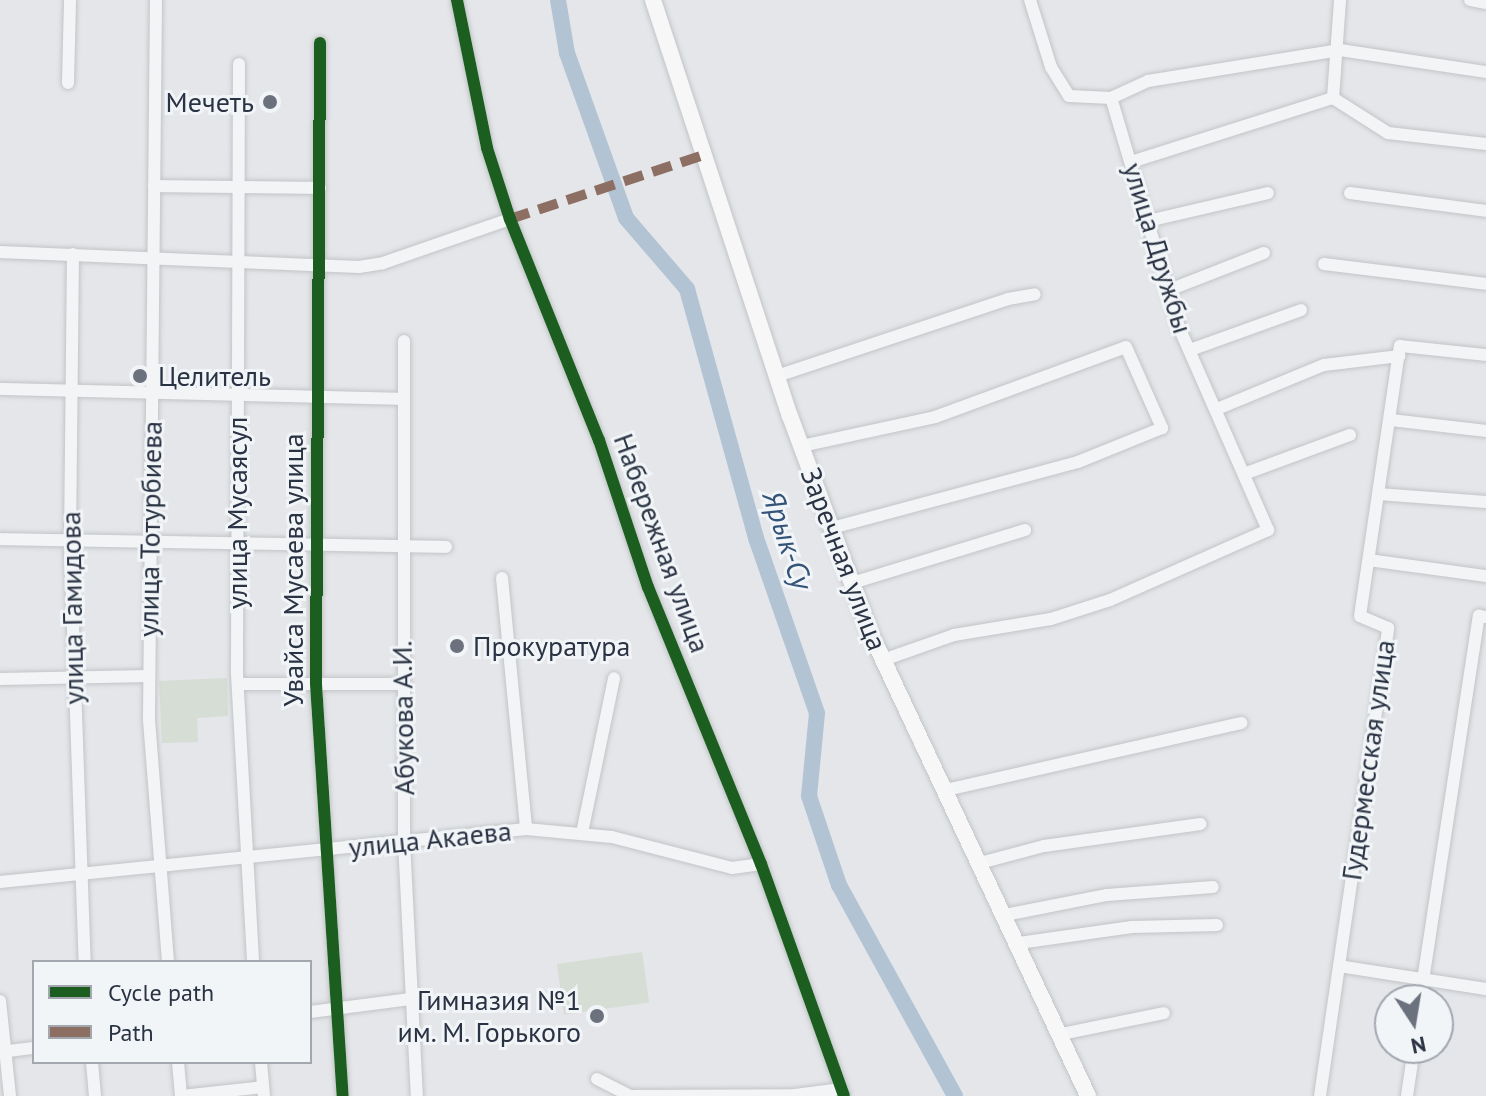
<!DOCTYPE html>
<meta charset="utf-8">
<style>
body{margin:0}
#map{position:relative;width:1486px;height:1096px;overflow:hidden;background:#e4e6e9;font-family:"PT Sans",sans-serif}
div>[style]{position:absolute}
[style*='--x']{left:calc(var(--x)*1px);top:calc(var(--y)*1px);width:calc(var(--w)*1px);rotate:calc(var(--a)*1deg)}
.green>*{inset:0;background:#d5ddd4;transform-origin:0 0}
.river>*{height:16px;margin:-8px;padding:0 8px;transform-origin:8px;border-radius:8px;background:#b2c3d4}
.roads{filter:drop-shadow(0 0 2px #c2c4c7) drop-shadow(0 0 2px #c2c4c7)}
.minor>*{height:12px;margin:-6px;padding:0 6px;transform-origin:6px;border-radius:6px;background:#f3f4f6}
.major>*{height:16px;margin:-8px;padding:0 8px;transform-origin:8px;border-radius:8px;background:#f7f7f7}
.quiet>*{height:10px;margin-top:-5px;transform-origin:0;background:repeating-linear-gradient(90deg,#8d6e63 0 20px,transparent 0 30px)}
.cycleway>*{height:12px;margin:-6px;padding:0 6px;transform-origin:6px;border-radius:6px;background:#1b5e20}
.dots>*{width:22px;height:22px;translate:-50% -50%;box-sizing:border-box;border:4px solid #f2f5f8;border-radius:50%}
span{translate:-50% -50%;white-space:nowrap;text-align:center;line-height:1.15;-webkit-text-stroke:6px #f2f5f8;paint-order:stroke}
.poi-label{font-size:28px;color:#2a3343}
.right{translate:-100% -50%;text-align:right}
.left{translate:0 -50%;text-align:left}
.street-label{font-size:28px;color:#2a3343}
.water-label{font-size:30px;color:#335378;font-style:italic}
.legend{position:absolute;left:32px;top:960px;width:280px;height:104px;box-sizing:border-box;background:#f2f5f8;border:2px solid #a2a7b0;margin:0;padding:10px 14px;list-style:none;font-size:24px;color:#2a3343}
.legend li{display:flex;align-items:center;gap:16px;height:40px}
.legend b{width:40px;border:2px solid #a2a7b0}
.north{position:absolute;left:1374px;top:984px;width:80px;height:80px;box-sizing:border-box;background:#f2f5f8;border:2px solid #a2a7b0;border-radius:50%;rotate:168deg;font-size:22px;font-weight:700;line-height:32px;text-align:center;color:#2a3343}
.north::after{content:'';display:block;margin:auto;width:28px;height:36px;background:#6b727d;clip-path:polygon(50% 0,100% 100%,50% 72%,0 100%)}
</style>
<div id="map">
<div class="green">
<div style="clip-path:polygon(227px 678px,228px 716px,197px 718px,198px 742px,162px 743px,159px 681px)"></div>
<div style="left:642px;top:952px;width:51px;height:86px;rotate:82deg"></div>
</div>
<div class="river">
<div style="--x:558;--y:0;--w:54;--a:80.4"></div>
<div style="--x:567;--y:53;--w:175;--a:70.3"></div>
<div style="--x:626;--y:218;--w:94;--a:49.3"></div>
<div style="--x:687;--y:289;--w:258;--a:74.5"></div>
<div style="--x:756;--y:538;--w:185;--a:70.8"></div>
<div style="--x:817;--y:713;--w:83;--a:95.5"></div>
<div style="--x:809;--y:796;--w:94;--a:71.4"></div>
<div style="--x:839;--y:885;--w:241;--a:61.2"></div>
</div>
<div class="roads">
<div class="minor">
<div style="--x:156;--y:0;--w:720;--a:90.56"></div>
<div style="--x:149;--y:720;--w:243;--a:85.5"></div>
<div style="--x:457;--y:0;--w:151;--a:78.5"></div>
<div style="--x:487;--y:148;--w:75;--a:72.1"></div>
<div style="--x:510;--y:219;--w:238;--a:68.1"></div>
<div style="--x:599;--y:440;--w:155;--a:71.6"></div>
<div style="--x:648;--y:587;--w:299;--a:67.8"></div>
<div style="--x:761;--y:864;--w:246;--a:70.3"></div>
<div style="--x:1470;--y:0;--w:16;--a:11"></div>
<div style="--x:320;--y:43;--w:641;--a:90.36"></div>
<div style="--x:316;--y:684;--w:413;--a:86.3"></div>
<div style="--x:239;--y:64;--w:610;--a:90.19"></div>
<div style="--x:237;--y:674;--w:288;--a:86.8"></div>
<div style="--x:68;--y:83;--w:83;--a:-88.6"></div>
<div style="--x:1111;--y:98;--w:41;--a:-24.7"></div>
<div style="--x:1148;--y:81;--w:194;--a:-9.2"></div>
<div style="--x:1340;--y:50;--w:148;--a:8.6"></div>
<div style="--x:1333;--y:98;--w:65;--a:32.5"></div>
<div style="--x:1388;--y:133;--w:99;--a:6.4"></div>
<div style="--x:1131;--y:162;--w:212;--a:-17.6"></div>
<div style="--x:1333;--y:98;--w:98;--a:-85.9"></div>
<div style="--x:154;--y:186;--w:166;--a:0.7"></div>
<div style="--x:1350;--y:193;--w:137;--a:7.5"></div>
<div style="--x:1148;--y:221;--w:123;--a:-13.1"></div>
<div style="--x:0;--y:252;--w:359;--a:2.4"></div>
<div style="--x:359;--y:267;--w:24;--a:-9"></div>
<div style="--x:383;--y:263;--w:134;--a:-19.1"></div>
<div style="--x:73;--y:254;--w:288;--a:90.6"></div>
<div style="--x:70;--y:542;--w:420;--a:88"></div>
<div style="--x:1324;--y:264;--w:163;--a:7"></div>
<div style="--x:1169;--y:290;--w:102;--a:-21.3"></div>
<div style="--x:404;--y:341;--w:501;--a:90"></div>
<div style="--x:404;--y:842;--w:254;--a:87.1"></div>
<div style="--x:1190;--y:350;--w:118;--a:-19.8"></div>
<div style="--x:777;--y:376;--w:243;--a:-18.4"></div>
<div style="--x:1008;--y:299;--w:27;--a:-10"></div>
<div style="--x:0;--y:389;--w:401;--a:1.4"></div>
<div style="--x:1217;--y:409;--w:116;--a:-22.4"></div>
<div style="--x:1324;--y:365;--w:76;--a:-6.8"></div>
<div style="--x:1391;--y:420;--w:96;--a:6.6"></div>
<div style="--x:801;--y:446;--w:137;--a:-12.2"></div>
<div style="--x:935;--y:417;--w:203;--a:-20.1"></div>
<div style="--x:1126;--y:347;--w:89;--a:66"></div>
<div style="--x:1162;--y:428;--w:91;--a:158"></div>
<div style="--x:1078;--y:462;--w:255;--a:165"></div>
<div style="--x:1244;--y:474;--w:113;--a:-20.2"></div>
<div style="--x:1378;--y:494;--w:108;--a:4.2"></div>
<div style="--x:0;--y:539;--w:446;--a:1"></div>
<div style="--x:1369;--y:560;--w:118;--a:7.8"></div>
<div style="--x:502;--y:578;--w:252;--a:84.5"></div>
<div style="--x:852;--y:583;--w:181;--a:-17"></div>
<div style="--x:883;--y:660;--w:75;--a:-19.4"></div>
<div style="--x:954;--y:635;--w:98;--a:-9.4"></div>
<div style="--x:1051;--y:619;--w:62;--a:-17.9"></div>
<div style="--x:1110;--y:600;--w:173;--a:-23.9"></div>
<div style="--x:1268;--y:530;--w:222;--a:-113.7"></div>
<div style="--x:1179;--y:327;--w:239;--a:-106.5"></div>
<div style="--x:1111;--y:98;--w:42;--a:-177.3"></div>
<div style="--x:1069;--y:96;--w:34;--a:-122"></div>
<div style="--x:1051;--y:67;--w:70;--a:-107.4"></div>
<div style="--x:0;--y:679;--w:149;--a:-1.2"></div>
<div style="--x:238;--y:684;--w:164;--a:0"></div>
<div style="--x:946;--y:790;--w:303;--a:-12.8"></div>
<div style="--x:582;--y:833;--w:158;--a:-78.3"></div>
<div style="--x:980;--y:863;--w:66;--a:-14.9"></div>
<div style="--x:1044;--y:846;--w:158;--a:-8"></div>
<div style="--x:0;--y:882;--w:529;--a:-5.75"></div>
<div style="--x:526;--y:829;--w:86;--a:5.3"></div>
<div style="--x:612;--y:837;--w:124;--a:14.5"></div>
<div style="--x:732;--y:868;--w:29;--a:-8"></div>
<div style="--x:1005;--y:915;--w:104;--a:-11.1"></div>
<div style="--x:1107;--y:895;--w:106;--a:-4.3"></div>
<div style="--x:1019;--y:943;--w:114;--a:-8.1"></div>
<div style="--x:1132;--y:927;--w:85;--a:-1.3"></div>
<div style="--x:1339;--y:966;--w:149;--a:8.9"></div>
<div style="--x:1420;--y:1000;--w:389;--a:-81.3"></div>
<div style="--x:1479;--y:616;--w:7;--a:8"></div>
<div style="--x:0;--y:1001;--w:96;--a:84"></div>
<div style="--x:310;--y:1012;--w:101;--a:-7.4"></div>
<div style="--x:1062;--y:1034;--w:104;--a:-11.6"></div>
<div style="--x:0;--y:1052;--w:34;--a:-7"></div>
<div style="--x:92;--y:1062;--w:34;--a:85"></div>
<div style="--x:178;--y:1062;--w:34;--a:85"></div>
<div style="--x:261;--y:1062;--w:34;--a:85"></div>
<div style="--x:597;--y:1079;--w:38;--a:27"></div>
<div style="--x:631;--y:1096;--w:164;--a:-0.3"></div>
<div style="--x:795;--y:1095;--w:47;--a:-7.3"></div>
<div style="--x:182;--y:1096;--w:81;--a:-6.3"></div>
<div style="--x:1320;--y:1096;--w:473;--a:-81.7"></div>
<div style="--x:1388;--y:628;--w:30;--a:-157"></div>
<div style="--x:1360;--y:616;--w:273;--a:-81.6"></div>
<div style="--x:1400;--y:346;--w:86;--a:6"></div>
<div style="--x:1407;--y:1096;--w:49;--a:-81.7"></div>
</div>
<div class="major">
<div style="--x:653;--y:0;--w:438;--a:71.8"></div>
<div style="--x:790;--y:416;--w:230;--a:69.7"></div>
<div style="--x:870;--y:632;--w:513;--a:64.83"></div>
</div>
</div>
<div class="quiet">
<div style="--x:510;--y:219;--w:204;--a:-18.3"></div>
</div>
<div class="cycleway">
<div style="--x:457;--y:0;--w:151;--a:78.5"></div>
<div style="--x:487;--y:148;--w:75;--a:72.1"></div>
<div style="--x:510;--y:219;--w:238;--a:68.1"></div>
<div style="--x:599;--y:440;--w:155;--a:71.6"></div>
<div style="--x:648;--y:587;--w:299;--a:67.8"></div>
<div style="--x:761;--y:864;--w:246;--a:70.3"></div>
<div style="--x:320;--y:43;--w:641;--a:90.36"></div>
<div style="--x:316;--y:684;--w:413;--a:86.3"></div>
</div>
<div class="dots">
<div style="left:270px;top:102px;background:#6b727d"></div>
<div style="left:140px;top:376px;background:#6b727d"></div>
<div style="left:457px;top:646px;background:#6b727d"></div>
<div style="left:597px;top:1016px;background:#6b727d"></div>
</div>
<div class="poi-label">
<span class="right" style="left:254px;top:102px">Мечеть</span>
<span class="left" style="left:158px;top:376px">Целитель</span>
<span class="left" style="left:473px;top:646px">Прокуратура</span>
<span class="right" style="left:581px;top:1016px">Гимназия №1<br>им. М. Горького</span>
</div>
<div class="street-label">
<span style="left:1158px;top:248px;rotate:73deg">улица Дружбы</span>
<span style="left:237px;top:513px;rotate:-90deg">улица Мусаясул</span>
<span style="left:150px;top:529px;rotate:-89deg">улица Тотурбиева</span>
<span style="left:662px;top:543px;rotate:70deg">Набережная улица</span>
<span style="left:844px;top:559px;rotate:69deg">Заречная улица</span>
<span style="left:293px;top:570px;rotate:-90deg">Увайса Мусаева улица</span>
<span style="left:72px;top:608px;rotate:-91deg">улица Гамидова</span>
<span style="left:403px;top:718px;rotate:-91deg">Абукова А.И.</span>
<span style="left:1368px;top:760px;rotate:-82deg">Гудермесская улица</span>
<span style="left:430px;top:839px;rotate:-6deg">улица Акаева</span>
</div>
<div class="water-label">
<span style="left:788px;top:540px;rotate:72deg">Ярык-Су</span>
</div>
<ul class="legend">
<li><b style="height:10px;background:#1b5e20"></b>Cycle path</li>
<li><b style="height:10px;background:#8d6e63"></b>Path</li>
</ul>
<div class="north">N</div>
</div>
